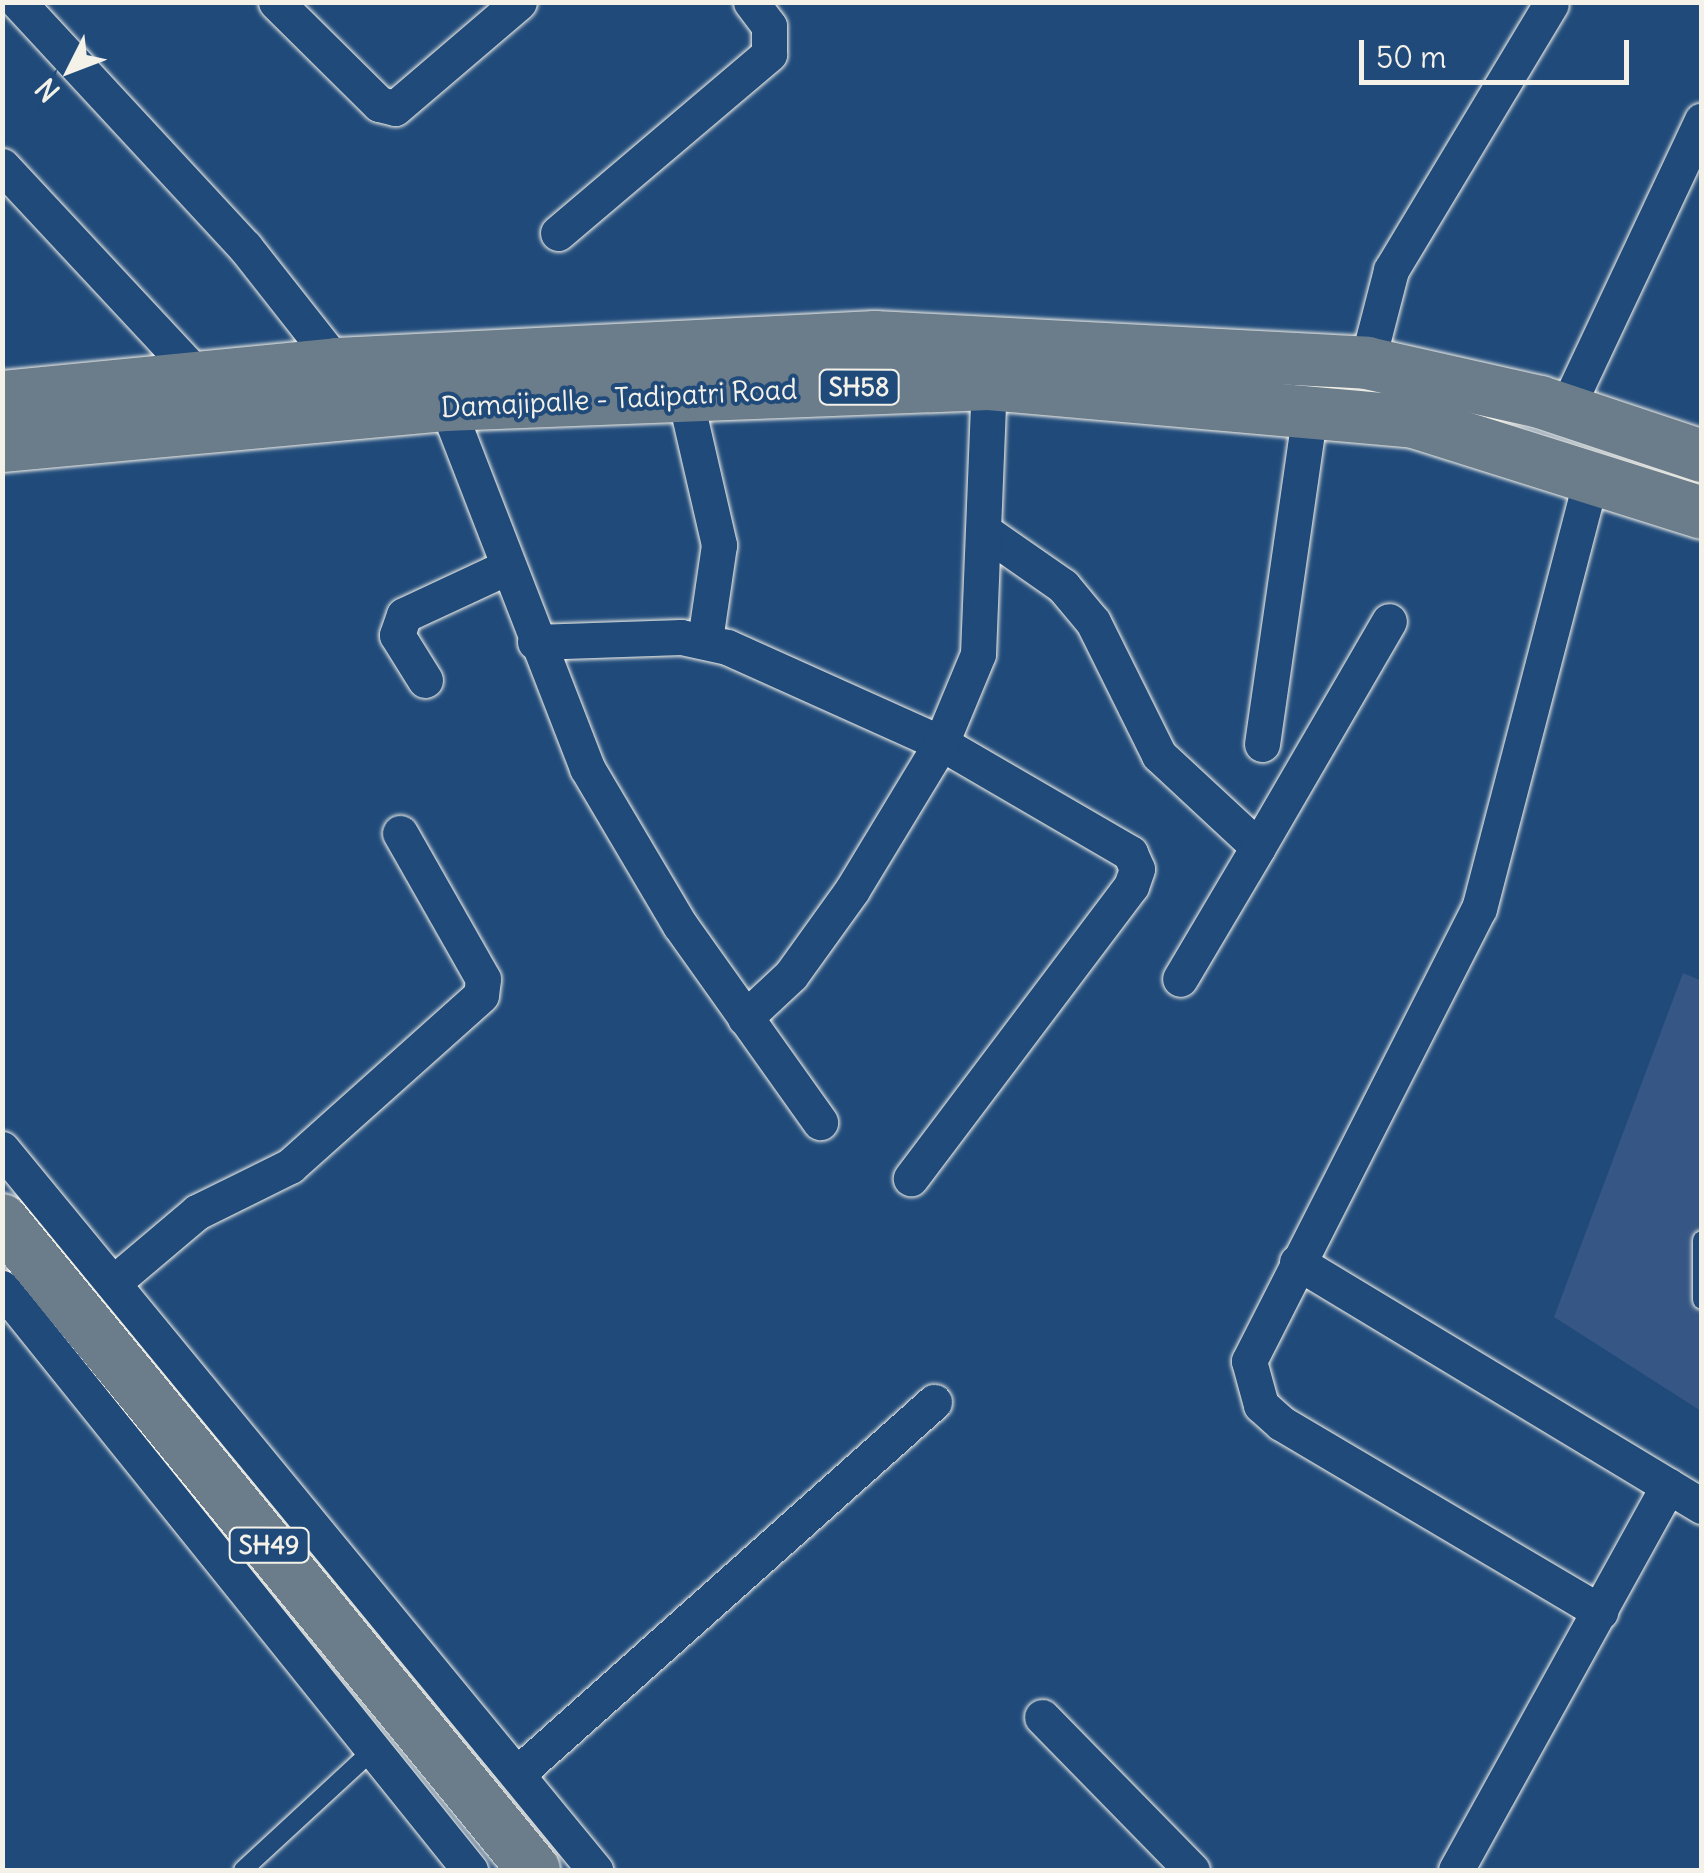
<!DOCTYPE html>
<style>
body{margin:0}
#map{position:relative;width:1704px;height:1873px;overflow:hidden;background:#1f4a7a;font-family:Delius,sans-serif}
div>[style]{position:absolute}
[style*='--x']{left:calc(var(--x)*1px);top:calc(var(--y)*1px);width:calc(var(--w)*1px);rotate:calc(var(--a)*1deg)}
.built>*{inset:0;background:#365785}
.roads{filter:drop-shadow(0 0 2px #f4f1e8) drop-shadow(0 0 2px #f4f1e8)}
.service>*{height:18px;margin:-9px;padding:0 9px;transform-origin:9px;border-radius:9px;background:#1f4a7a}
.minor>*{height:35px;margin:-17.5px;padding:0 17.5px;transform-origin:17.5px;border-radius:17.5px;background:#1f4a7a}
.primary>*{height:52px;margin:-26px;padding:0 26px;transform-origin:26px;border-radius:26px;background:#6b7d8b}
span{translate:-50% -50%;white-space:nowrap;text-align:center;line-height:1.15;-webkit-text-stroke:8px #1f4a7a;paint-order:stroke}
.shield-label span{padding:2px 8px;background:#1f4a7a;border:2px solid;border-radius:8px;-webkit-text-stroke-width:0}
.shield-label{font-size:25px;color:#f4f1e8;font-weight:700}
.street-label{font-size:28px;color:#f4f1e8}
.frame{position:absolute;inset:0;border:5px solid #f4f1e8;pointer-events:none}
.north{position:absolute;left:20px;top:20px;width:100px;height:100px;-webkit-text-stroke:8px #1f4a7a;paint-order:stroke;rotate:228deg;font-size:28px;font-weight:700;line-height:40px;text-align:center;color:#f4f1e8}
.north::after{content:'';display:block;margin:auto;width:35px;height:45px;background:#f4f1e8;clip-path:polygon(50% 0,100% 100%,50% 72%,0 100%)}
.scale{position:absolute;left:1359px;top:40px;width:270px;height:45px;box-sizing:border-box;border:5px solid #f4f1e8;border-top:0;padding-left:12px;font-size:30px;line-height:35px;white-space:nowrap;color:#f4f1e8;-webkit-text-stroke:8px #1f4a7a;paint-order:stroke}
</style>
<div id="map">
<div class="built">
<div style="clip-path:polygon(1683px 973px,1702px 981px,1701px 1411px,1554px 1317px)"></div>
</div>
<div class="roads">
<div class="service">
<div style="--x:1702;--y:1240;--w:60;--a:90"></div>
<div style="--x:243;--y:1870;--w:177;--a:-42.7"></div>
</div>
<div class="minor">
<div style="--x:18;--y:2;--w:334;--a:47.2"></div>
<div style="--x:245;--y:247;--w:149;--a:51.8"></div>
<div style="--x:276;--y:2;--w:145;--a:44.7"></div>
<div style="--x:379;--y:104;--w:16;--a:14"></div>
<div style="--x:395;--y:108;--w:163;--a:-40.5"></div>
<div style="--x:2;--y:166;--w:289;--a:47"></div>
<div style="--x:558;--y:233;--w:277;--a:-40.3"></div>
<div style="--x:769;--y:54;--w:28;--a:-90"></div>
<div style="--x:769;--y:26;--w:30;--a:-127"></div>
<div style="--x:1367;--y:363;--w:96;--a:-75.5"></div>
<div style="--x:1391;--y:270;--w:310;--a:-59"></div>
<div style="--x:439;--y:386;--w:410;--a:68.8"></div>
<div style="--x:587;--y:768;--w:182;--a:59.4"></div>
<div style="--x:680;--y:925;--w:242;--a:54.6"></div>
<div style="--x:684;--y:393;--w:156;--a:77"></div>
<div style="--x:719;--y:545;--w:96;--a:98.4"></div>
<div style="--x:1566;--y:409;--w:319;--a:-64.8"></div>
<div style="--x:1593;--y:471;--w:452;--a:104.6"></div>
<div style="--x:1479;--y:908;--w:508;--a:116.92"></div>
<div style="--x:1249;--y:1361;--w:46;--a:74.7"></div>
<div style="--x:1261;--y:1405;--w:27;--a:42"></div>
<div style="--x:1281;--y:1423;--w:371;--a:30.6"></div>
<div style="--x:987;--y:533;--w:93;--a:34.9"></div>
<div style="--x:1063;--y:586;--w:47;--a:50.2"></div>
<div style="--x:1093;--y:622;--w:148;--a:63.6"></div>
<div style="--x:1159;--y:755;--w:135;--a:42.9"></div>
<div style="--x:1258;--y:847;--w:153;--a:120.6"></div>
<div style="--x:535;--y:642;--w:146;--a:-2"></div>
<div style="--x:681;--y:637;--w:47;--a:12.3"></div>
<div style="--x:727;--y:647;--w:235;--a:24.2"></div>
<div style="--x:941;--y:743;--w:219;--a:30.2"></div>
<div style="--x:1130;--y:853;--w:17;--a:66"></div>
<div style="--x:1137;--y:869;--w:18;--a:109"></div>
<div style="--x:1131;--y:886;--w:366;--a:127"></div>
<div style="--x:425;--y:680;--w:53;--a:-121.9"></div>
<div style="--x:397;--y:635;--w:21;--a:-71"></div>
<div style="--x:404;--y:615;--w:114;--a:-25"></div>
<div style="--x:1262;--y:744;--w:336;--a:-81.8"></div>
<div style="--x:1258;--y:847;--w:261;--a:-59.9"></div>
<div style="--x:745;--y:1018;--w:63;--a:-43.1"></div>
<div style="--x:791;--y:975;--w:105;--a:-54.3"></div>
<div style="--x:852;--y:890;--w:172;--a:-58.8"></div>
<div style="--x:941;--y:743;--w:96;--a:-67.4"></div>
<div style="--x:978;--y:654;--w:270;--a:-87.7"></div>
<div style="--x:2;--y:1149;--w:934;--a:50.56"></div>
<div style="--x:1297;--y:1262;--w:473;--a:31.1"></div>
<div style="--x:113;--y:1283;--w:110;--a:-40.2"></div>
<div style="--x:197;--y:1212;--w:104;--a:-26.3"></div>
<div style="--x:290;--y:1166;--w:256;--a:-41.8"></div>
<div style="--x:481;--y:995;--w:16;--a:-83"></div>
<div style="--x:483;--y:979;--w:168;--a:-119.6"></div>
<div style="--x:2;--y:1288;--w:747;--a:51.2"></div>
<div style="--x:1042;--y:1717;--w:214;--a:45.6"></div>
<div style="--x:517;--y:1774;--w:559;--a:-41.74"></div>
<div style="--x:1456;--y:1870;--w:439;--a:-61.1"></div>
</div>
<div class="primary">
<div style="--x:2;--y:397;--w:337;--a:-5.6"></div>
<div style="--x:337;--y:364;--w:539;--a:-2.87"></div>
<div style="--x:875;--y:337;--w:493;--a:3"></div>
<div style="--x:1367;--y:363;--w:177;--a:12.7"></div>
<div style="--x:1540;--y:402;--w:171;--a:18.4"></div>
<div style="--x:2;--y:446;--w:445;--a:-5.3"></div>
<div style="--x:445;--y:405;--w:544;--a:-2.21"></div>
<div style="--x:989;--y:384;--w:427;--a:5.1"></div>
<div style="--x:1414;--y:422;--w:302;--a:17.5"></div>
<div style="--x:2;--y:1220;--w:840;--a:50.7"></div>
</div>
</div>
<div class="shield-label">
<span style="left:859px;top:387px">SH58</span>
<span style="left:269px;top:1545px">SH49</span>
</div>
<div class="street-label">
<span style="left:619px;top:398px;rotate:-3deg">Damajipalle - Tadipatri Road</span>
</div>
<div class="frame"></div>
<div class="north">N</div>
<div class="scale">50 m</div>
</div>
